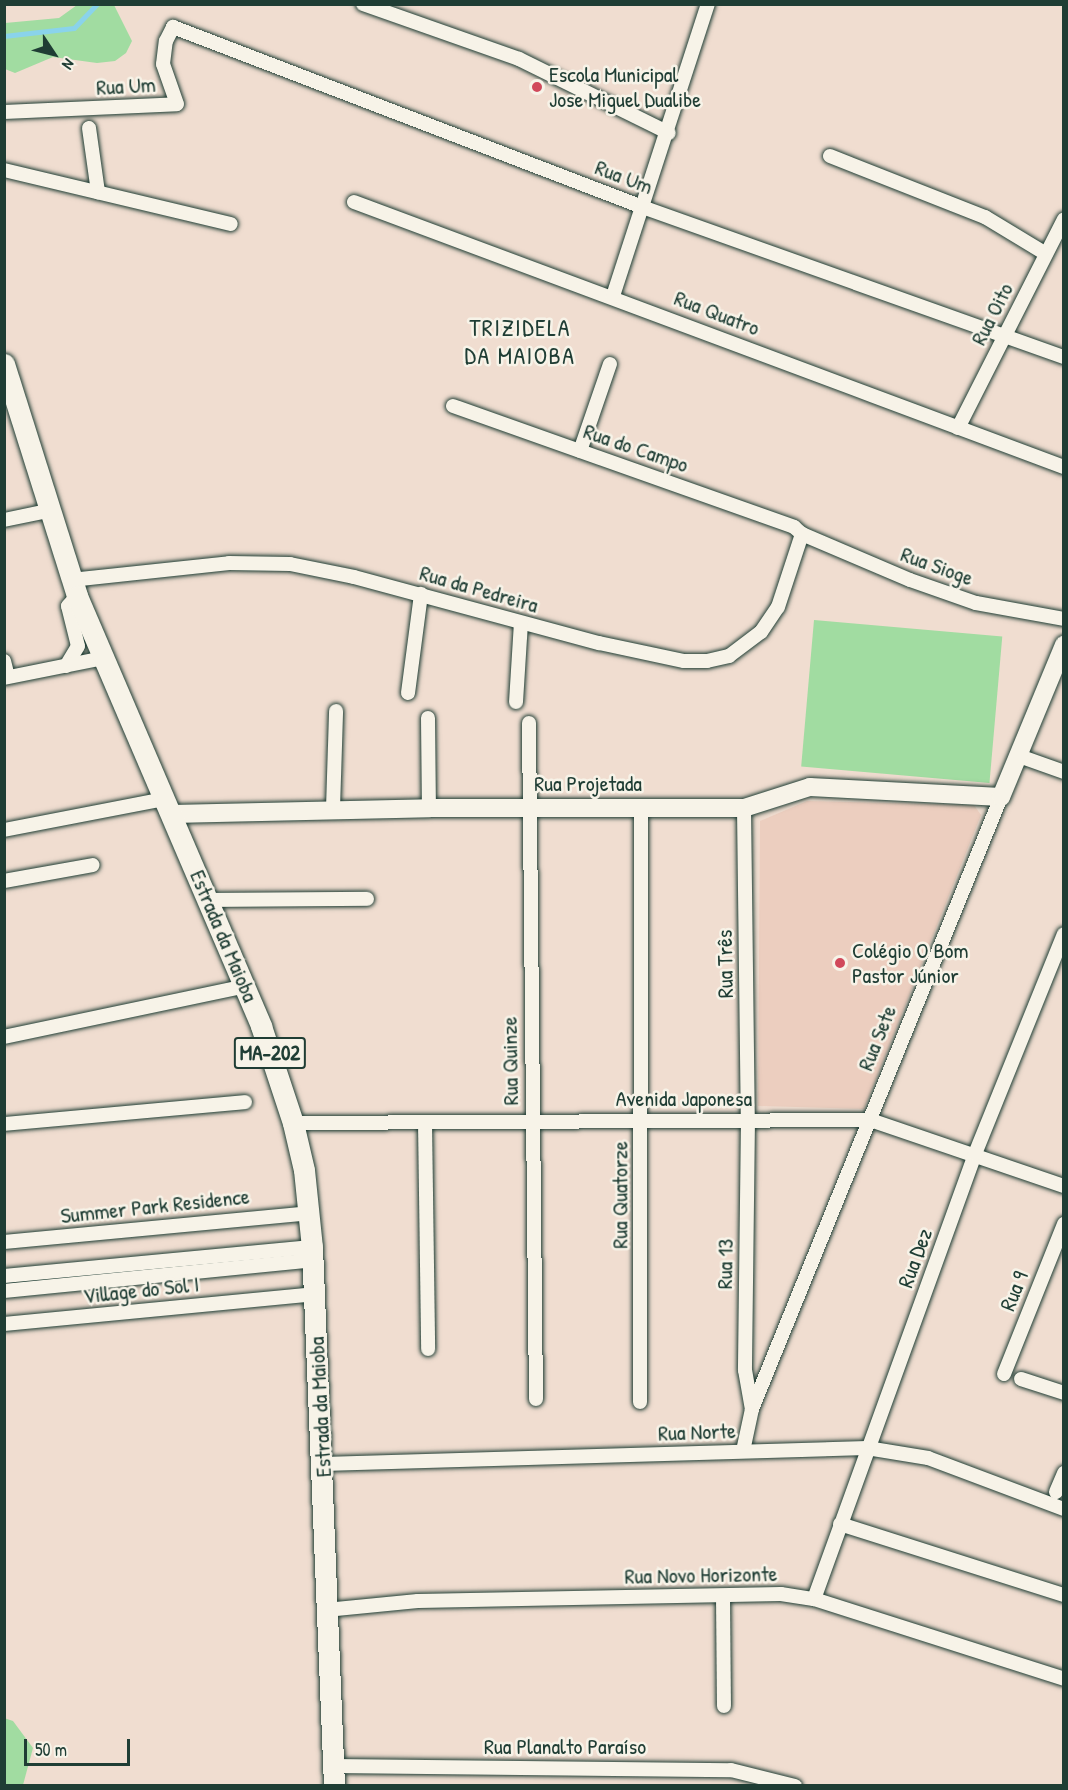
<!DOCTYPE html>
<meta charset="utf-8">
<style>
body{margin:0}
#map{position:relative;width:1068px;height:1790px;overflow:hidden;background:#f0ddd0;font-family:"Patrick Hand",sans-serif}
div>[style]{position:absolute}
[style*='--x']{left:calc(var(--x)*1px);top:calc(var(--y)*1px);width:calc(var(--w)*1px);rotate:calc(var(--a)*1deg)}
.built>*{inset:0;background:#eccebf}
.green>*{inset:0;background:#a1dca1;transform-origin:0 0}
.stream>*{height:4.5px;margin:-2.25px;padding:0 2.25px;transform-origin:2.25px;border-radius:2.25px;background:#8ad3eb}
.roads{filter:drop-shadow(0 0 2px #1f3d34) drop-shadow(0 0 2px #1f3d34)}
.street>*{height:14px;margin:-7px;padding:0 7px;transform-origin:7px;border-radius:7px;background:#f7f3e8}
.secondary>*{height:18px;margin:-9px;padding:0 9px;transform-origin:9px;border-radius:9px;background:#f7f3e8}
.primary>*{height:21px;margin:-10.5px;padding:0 10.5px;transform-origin:10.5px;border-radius:10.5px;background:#f7f3e8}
.dots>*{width:16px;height:16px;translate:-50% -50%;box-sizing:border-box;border:3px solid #f7f3e8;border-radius:50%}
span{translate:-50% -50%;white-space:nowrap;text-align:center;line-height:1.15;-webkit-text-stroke:5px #f7f3e8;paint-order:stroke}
.shield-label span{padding:2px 4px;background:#f7f3e8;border:2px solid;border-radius:4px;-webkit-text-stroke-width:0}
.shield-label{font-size:21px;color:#1f3d34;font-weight:700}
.poi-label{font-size:22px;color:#1f3d34}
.left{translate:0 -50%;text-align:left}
.street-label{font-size:22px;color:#1f3d34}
.neighbourhood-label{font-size:24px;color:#1f3d34;letter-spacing:1.5px}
.frame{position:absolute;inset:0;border:6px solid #1f3d34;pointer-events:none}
.north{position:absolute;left:24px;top:24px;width:60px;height:60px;-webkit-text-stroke:4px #f7f3e8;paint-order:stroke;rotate:125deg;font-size:16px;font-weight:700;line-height:24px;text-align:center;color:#1f3d34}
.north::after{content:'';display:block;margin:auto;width:21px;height:27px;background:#1f3d34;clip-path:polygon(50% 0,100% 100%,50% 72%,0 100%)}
.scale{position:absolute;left:24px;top:1739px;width:106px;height:27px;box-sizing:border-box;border:3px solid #1f3d34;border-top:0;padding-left:8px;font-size:18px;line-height:21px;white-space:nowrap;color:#1f3d34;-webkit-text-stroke:4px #f7f3e8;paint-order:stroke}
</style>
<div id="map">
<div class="built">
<div style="clip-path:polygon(807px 801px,974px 805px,981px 815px,864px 1109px,758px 1106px,760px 821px)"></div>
</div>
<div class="green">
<div style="clip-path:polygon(77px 5px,114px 5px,132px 41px,126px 53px,115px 61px,97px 63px,53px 57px,15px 73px,5px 69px,5px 23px,59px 18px)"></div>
<div style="left:814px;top:620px;width:189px;height:147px;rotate:5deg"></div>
<div style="clip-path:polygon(4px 1718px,13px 1721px,33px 1748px,23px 1785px,5px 1785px)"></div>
</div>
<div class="stream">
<div style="--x:4;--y:36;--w:70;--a:-6.5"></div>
<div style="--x:74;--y:28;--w:33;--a:-46"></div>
</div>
<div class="roads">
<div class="street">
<div style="--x:363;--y:4;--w:165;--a:19.4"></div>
<div style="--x:519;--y:59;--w:167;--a:26.3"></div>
<div style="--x:4;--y:112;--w:173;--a:-2.6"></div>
<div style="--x:177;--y:104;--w:42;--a:-109.3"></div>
<div style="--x:163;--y:64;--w:23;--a:-83"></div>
<div style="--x:166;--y:41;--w:16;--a:-63"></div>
<div style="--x:173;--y:27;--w:506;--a:20.98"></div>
<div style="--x:645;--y:208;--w:445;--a:19.6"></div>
<div style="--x:89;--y:128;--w:65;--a:82"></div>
<div style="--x:830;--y:156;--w:167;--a:21.5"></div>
<div style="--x:985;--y:217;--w:71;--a:31.2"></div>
<div style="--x:4;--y:170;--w:233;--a:13.4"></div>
<div style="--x:354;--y:202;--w:758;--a:20.47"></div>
<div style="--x:613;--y:296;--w:307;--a:-72"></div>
<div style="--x:453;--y:406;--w:362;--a:19.5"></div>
<div style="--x:794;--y:527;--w:11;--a:41"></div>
<div style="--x:802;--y:534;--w:117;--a:23.1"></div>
<div style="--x:910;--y:580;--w:70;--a:19.2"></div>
<div style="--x:976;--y:603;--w:89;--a:10.3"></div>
<div style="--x:958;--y:428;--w:234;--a:-63.1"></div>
<div style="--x:580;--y:451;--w:92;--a:-71"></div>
<div style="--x:4;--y:520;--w:45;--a:-11.6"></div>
<div style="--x:71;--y:580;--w:159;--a:-6.1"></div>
<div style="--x:229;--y:563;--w:61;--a:0.9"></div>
<div style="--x:290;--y:564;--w:65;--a:11.5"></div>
<div style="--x:354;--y:577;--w:254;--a:15.1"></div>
<div style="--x:599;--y:643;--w:87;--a:12"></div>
<div style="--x:684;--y:661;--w:23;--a:0"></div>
<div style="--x:707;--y:661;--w:23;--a:-13"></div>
<div style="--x:729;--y:656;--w:40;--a:-37"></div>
<div style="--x:761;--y:632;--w:30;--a:-56"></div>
<div style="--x:778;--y:607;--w:77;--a:-71.8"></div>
<div style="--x:4;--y:661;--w:16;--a:76"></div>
<div style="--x:66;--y:666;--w:23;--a:-59"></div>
<div style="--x:78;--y:646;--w:41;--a:-104"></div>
<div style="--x:68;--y:606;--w:13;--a:-48"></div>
<div style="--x:4;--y:678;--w:101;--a:-11.4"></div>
<div style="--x:408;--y:693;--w:100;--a:-82.5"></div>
<div style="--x:516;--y:702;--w:79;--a:-86.4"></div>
<div style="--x:428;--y:718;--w:90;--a:89.4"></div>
<div style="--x:529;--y:723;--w:676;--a:89.41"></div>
<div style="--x:1019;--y:756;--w:48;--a:19.6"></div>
<div style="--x:744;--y:808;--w:311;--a:89.3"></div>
<div style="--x:748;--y:1119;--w:251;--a:90.7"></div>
<div style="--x:745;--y:1370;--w:40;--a:80"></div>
<div style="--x:333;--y:809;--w:98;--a:-88.2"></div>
<div style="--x:4;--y:830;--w:164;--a:-10.9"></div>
<div style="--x:4;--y:881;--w:90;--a:-10.2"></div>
<div style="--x:210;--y:900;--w:157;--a:-0.4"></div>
<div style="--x:4;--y:1037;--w:246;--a:-11.9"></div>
<div style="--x:425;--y:1122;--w:227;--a:89.2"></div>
<div style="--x:293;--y:1123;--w:577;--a:-0.3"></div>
<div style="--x:870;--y:1120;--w:205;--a:18.8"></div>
<div style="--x:4;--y:1124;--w:242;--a:-5.2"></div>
<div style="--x:4;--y:1242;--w:306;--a:-5.4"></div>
<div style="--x:4;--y:1276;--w:309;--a:-5.4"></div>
<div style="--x:4;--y:1291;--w:310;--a:-5.7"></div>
<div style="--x:4;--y:1324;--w:311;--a:-5.5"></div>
<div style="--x:1004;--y:1374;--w:162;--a:-68.2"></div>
<div style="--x:1021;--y:1379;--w:45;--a:18"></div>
<div style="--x:640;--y:1402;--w:595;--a:-89.9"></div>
<div style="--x:743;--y:1451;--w:43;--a:-77.9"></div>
<div style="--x:752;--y:1409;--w:661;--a:-67.86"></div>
<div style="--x:323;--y:1464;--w:544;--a:-1.68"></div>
<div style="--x:867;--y:1448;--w:62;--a:9.3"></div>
<div style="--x:928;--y:1458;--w:145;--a:20.6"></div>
<div style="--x:1056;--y:1492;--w:21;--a:-67"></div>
<div style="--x:840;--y:1524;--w:235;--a:17.6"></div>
<div style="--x:723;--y:1596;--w:110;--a:89.5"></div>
<div style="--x:814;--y:1599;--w:473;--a:-70.1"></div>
<div style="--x:975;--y:1154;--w:237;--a:-68"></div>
<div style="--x:326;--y:1610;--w:92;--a:-5.6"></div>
<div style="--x:418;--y:1601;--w:363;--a:-1.1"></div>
<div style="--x:781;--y:1594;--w:33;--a:9"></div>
<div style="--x:814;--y:1599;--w:262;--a:17.7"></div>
<div style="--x:333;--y:1766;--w:398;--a:0.6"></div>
<div style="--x:731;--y:1770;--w:66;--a:14"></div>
</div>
<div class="secondary">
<div style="--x:172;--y:814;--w:257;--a:-1.3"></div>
<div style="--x:429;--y:808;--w:315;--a:0"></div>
<div style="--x:744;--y:808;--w:69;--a:-17.7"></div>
<div style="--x:810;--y:787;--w:191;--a:3"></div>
<div style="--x:1001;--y:797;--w:165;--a:-67.5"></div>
</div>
<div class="primary">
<div style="--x:4;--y:364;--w:243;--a:72.5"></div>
<div style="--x:77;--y:596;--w:468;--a:66.8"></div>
<div style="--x:261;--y:1026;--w:102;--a:71.7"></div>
<div style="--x:293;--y:1123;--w:48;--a:76.8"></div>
<div style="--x:304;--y:1170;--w:77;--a:84.1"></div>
<div style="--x:312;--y:1247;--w:539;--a:87.66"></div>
</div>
</div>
<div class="dots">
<div style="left:537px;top:87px;background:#d1495b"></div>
<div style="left:840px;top:963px;background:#d1495b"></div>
</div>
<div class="shield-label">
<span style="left:270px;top:1053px">MA-202</span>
</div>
<div class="poi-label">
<span class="left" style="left:549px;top:87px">Escola Municipal<br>Jose Miguel Dualibe</span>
<span class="left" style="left:852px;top:963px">Colégio O Bom<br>Pastor Júnior</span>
</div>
<div class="street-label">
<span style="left:126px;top:86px;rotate:-3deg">Rua Um</span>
<span style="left:624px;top:177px;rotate:21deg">Rua Um</span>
<span style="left:717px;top:313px;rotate:21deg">Rua Quatro</span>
<span style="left:992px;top:314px;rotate:-63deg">Rua Oito</span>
<span style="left:636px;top:448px;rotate:19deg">Rua do Campo</span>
<span style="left:937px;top:566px;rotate:20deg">Rua Sioge</span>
<span style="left:479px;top:589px;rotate:16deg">Rua da Pedreira</span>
<span style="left:588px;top:784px">Rua Projetada</span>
<span style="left:224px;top:936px;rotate:67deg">Estrada da Maioba</span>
<span style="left:725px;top:964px;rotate:-91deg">Rua Três</span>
<span style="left:877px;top:1038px;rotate:-68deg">Rua Sete</span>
<span style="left:510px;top:1061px;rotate:-91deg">Rua Quinze</span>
<span style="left:684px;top:1099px">Avenida Japonesa</span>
<span style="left:620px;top:1195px;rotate:-90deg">Rua Quatorze</span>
<span style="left:155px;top:1206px;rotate:-6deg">Summer Park Residence</span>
<span style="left:915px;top:1258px;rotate:-70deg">Rua Dez</span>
<span style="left:725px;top:1264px;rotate:-89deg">Rua 13</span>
<span style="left:141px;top:1290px;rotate:-6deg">Village do Sol I</span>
<span style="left:1014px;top:1291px;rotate:-68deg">Rua 9</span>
<span style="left:320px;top:1407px;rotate:-93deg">Estrada da Maioba</span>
<span style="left:697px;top:1432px;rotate:-2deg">Rua Norte</span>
<span style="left:701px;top:1575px;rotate:-1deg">Rua Novo Horizonte</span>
<span style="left:565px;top:1747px">Rua Planalto Paraíso</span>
</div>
<div class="neighbourhood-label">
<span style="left:520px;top:342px">TRIZIDELA<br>DA MAIOBA</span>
</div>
<div class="frame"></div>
<div class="north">N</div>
<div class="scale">50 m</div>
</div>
